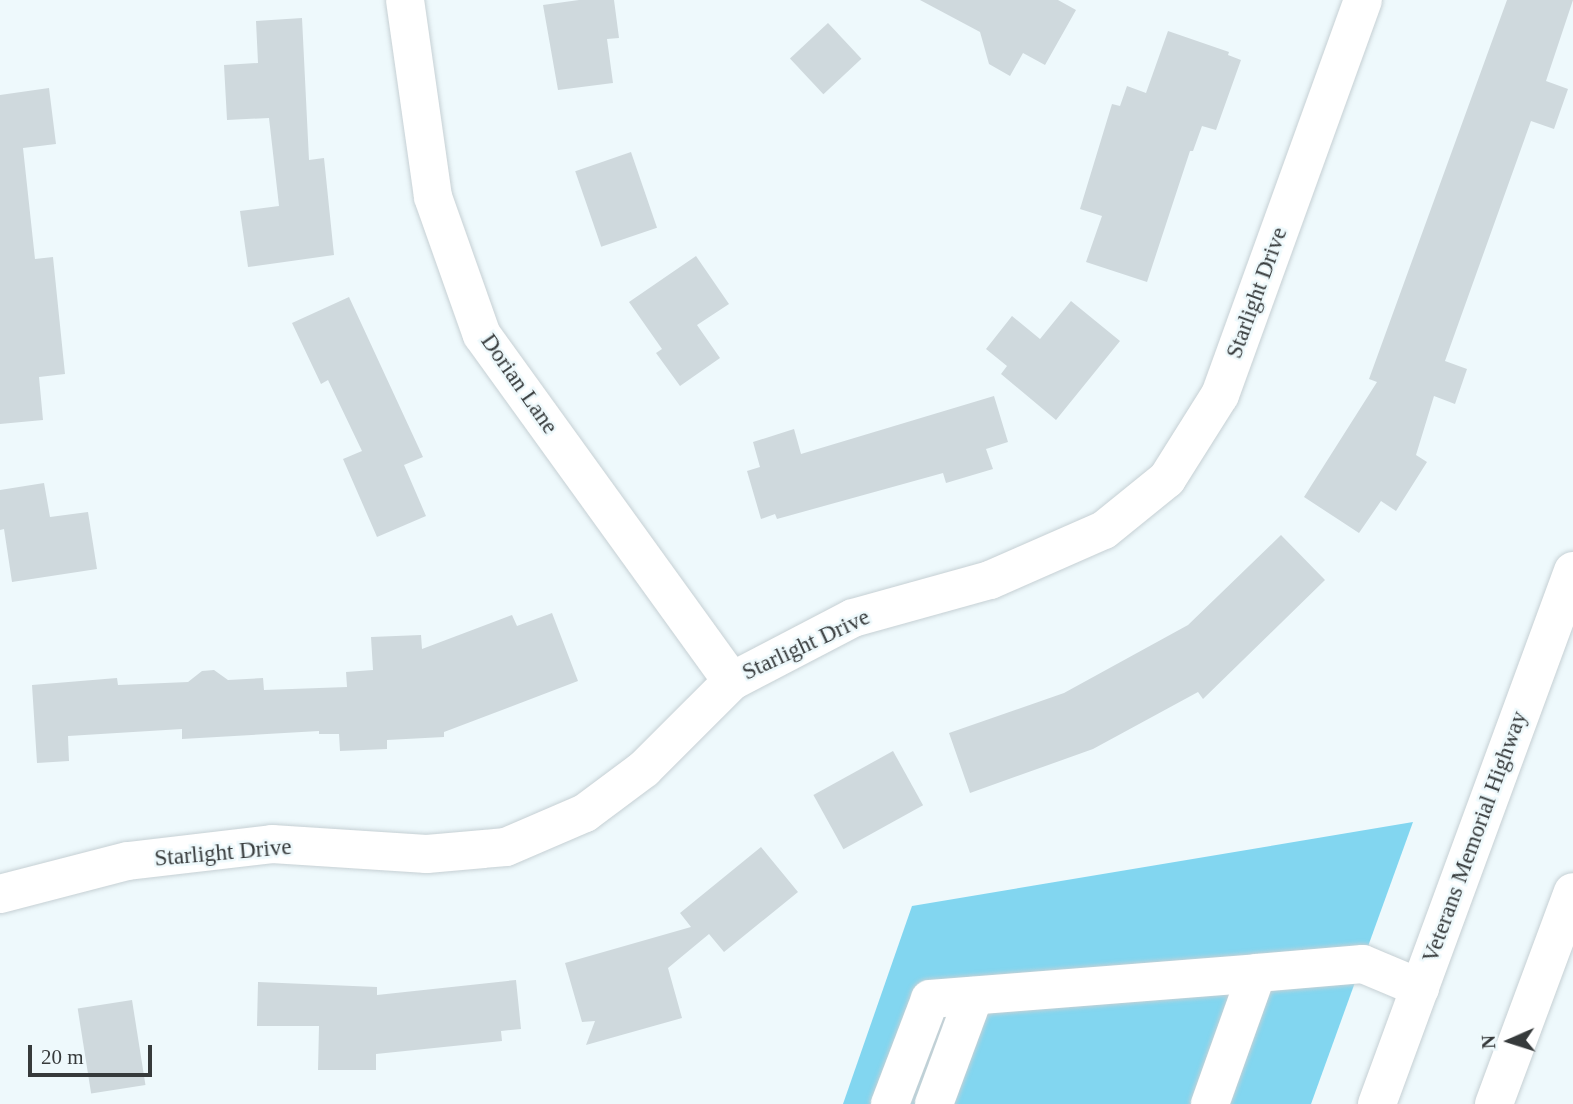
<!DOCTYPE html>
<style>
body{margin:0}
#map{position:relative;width:1573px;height:1104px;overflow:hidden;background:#eef9fc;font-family:Georgia,serif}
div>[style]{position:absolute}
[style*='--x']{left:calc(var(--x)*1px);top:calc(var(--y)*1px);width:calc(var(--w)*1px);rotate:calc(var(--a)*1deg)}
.green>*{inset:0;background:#82d6f0}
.building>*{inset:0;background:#cfd9dd;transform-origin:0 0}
.roads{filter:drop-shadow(0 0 2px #c6d0d4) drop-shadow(0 0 2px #c6d0d4)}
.minor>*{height:38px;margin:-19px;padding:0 19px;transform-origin:19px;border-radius:19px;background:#fff}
.major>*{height:38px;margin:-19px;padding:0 19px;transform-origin:19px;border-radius:19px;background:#fff}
span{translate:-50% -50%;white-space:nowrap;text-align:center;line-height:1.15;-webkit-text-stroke:5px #eef9fc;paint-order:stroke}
.street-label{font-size:23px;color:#363a3b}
.north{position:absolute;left:1475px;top:1006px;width:70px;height:70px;-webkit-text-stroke:5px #eef9fc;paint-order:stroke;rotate:267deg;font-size:19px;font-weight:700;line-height:28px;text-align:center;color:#363a3b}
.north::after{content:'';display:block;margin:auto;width:24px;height:32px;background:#363a3b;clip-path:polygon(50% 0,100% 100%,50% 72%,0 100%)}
.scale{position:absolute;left:28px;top:1045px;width:124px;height:32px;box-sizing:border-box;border:4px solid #363a3b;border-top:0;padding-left:9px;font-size:21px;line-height:24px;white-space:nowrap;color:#363a3b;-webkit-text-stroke:5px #eef9fc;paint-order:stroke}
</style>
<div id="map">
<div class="green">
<div style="clip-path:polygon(1413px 822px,1311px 1104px,843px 1104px,912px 906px)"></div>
</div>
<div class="building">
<div style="clip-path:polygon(579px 0,614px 0,619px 38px,607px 39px,613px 83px,558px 90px,543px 5px)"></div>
<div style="clip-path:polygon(920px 0,1058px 0,1076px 10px,1045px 65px,1023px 53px,1010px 76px,989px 64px,980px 32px)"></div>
<div style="clip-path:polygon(1507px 0,1573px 0,1546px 81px,1568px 89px,1554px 129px,1531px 121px,1445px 361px,1467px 369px,1455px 404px,1434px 396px,1416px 455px,1427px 462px,1396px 511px,1381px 501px,1359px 533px,1304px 497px,1377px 382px,1369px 379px)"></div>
<div style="clip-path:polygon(302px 18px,309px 160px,324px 158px,334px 255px,248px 267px,240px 211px,279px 206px,269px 118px,227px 120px,224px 65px,258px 63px,256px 21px)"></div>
<div style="left:828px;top:23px;width:49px;height:52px;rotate:47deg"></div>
<div style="clip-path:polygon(1168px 31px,1229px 52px,1228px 55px,1241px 60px,1216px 130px,1202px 126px,1193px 151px,1190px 151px,1147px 282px,1086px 262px,1102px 216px,1080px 209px,1112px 104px,1120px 106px,1127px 86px,1146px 93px)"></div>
<div style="clip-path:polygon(49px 88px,56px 144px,23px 148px,35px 259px,53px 257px,65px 374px,39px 377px,43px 420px,0 424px,0 95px)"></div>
<div style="left:631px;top:152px;width:80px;height:59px;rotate:71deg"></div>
<div style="clip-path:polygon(696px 256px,729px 304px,697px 325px,720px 358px,680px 386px,656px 353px,662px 349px,629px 302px)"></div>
<div style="clip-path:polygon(349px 297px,423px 457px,404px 465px,426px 516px,377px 537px,343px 459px,362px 451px,328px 380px,321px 384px,292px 323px)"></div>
<div style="clip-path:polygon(1071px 301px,1120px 341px,1056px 420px,1001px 374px,1007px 366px,986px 349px,1012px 316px,1040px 339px)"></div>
<div style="clip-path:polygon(994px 396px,1008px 442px,986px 449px,993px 469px,946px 483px,943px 473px,777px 519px,775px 514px,761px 519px,747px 471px,760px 467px,753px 442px,794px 429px,801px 454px)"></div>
<div style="clip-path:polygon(44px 483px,50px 517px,88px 512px,97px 569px,12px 582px,4px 529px,0 530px,0 490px)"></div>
<div style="clip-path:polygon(1281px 535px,1325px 580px,1203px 699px,1198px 692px,1093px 749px,970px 793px,949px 733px,1064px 693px,1188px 625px)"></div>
<div style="clip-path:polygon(552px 613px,578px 681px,444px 732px,444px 737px,387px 740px,387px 749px,340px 751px,339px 734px,319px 734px,319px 731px,182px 739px,182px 729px,68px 736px,69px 761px,37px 763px,32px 685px,117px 678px,118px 685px,188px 682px,202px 671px,214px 670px,228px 680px,263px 678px,264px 690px,347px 687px,346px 672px,373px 670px,371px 637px,421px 635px,422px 649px,512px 615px,517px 626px)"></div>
<div style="left:893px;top:751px;width:62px;height:91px;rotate:61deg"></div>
<div style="clip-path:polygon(761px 847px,798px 892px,724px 952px,709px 934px,668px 968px,682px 1018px,586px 1045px,595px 1021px,582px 1022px,565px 963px,691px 927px,680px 913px)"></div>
<div style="clip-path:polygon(516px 980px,521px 1029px,501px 1031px,502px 1041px,376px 1054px,376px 1070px,318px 1070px,319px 1026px,257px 1026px,258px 982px,377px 987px,377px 995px)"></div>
<div style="left:132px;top:1000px;width:86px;height:55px;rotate:81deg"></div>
</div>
<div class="roads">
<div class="minor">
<div style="--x:405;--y:0;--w:199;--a:81.9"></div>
<div style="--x:433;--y:197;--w:146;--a:70.5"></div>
<div style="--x:482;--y:335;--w:427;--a:54.2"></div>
<div style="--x:0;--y:894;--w:132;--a:-14.5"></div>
<div style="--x:128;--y:861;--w:145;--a:-6.7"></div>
<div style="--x:272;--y:844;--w:155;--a:3.7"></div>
<div style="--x:427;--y:854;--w:79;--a:-5.1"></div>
<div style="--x:506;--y:847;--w:86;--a:-23.3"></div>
<div style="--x:585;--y:813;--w:74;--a:-36.7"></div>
<div style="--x:644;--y:769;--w:124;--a:-45"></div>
<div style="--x:732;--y:681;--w:136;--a:-27.5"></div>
<div style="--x:853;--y:618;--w:142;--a:-15.5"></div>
<div style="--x:990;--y:580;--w:124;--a:-23.7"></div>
<div style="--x:1104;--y:530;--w:81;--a:-39"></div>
<div style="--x:1167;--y:479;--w:99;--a:-57.8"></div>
<div style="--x:1220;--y:395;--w:420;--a:-70.1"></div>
<div style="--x:890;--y:1104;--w:112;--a:-69.1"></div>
<div style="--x:930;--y:999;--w:328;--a:-4.5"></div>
<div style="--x:934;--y:1104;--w:115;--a:-69.7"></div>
<div style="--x:1210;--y:1104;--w:139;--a:-70.3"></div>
<div style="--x:1257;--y:973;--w:106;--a:-4.9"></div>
<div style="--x:1363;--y:964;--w:62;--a:22.8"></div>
</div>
<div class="major">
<div style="--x:1377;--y:1104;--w:568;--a:-69.81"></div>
<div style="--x:1494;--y:1104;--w:226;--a:-69.6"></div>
</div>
</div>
<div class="street-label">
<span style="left:1257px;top:293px;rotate:-70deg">Starlight Drive</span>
<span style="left:519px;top:384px;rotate:55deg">Dorian Lane</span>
<span style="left:806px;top:645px;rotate:-25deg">Starlight Drive</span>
<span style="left:1475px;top:837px;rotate:-70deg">Veterans Memorial Highway</span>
<span style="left:223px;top:853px;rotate:-5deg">Starlight Drive</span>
</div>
<div class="north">N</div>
<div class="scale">20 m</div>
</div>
